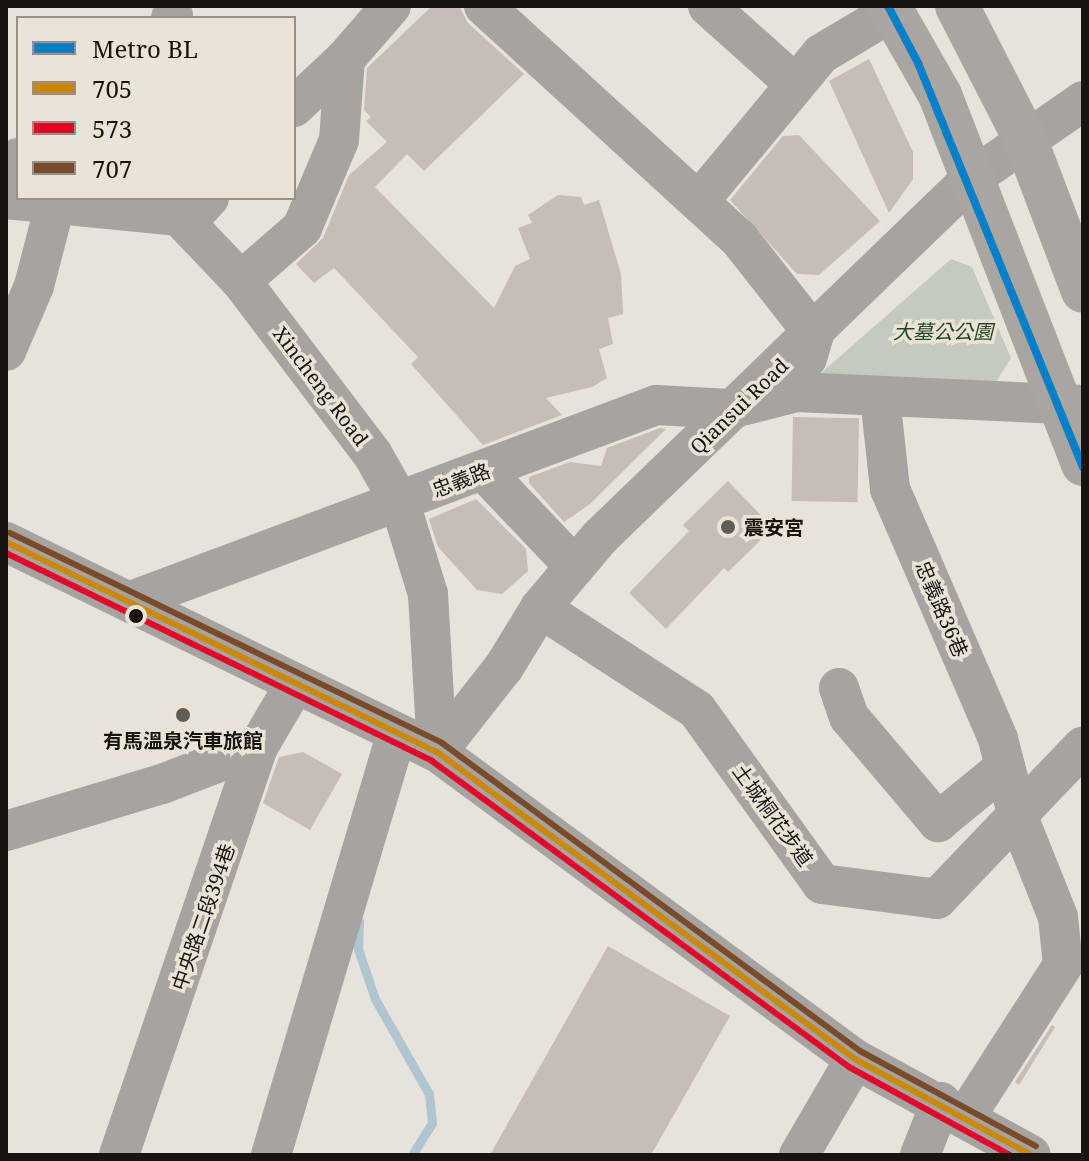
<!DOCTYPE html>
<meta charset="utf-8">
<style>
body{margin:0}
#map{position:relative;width:1089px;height:1161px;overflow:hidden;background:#e7e2dc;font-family:"Noto Serif","Noto Sans TC",serif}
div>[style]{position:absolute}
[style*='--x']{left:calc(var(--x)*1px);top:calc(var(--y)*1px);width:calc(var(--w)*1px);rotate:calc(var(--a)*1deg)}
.green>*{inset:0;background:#c3cbbe}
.stream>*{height:9px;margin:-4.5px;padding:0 4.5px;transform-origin:4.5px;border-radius:4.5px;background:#b0c5d0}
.building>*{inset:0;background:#c4beb7;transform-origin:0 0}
.minor>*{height:40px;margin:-20px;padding:0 20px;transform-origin:20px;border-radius:20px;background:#a6a3a0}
.major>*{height:44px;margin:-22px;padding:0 22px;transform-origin:22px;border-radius:22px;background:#a9a6a2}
.bus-1>*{height:6px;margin:-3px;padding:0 3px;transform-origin:3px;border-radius:3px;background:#ca8903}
.bus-2>*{height:6px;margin:-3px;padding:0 3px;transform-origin:3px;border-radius:3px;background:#e4002b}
.bus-3>*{height:6px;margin:-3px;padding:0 3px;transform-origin:3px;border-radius:3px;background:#7a4b2a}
.metro-1>*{height:8px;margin:-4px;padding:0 4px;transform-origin:4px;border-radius:4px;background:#007ec7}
.dots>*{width:22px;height:22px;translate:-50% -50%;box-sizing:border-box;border:4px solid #ece3d7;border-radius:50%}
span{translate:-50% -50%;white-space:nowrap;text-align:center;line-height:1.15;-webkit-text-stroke:7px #ece3d7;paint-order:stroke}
.park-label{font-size:20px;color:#224824;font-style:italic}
.street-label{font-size:20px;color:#171410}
.poi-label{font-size:20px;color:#171410;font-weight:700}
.left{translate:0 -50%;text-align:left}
.frame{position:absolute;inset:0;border:8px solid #171410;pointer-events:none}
.legend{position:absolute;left:16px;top:16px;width:280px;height:184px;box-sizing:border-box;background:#ece3d7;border:2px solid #979087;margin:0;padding:10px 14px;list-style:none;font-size:24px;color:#171410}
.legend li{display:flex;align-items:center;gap:16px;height:40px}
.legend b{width:40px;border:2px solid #979087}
</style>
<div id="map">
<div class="green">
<div style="clip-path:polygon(951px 259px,972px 267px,1011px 358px,996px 382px,812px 381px)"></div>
</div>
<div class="stream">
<div style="--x:359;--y:921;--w:28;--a:92"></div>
<div style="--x:358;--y:949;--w:53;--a:71.2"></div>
<div style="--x:375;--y:999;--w:109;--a:60.4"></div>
<div style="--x:429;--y:1094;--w:29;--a:84"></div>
<div style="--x:432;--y:1123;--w:38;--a:122"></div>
</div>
<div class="building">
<div style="clip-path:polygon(432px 6px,459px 6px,468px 23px,524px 74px,424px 171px,407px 154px,375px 187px,494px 308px,515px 266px,530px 259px,518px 228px,532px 223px,528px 215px,558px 195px,581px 197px,584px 205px,599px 200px,621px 274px,623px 314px,608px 318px,613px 344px,599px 349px,607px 378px,592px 387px,546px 398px,562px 415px,483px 445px,411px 364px,418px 357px,334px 268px,314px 283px,296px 264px,323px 238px,349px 175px,387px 142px,366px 121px,371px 117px,364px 110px,367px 68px)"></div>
<div style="clip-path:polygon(869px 59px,913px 152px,913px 179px,889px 213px,829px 81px)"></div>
<div style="clip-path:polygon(799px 135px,880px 221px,819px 275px,797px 274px,730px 200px,783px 136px)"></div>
<div style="left:793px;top:417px;width:66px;height:84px;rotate:1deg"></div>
<div style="clip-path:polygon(660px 428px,666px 429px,590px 504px,564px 522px,529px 483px,529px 477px,570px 462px,601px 466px,607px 448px)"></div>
<div style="clip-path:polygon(728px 481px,773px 528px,728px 572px,724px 568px,666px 629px,629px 593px,689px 531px,683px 525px)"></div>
<div style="clip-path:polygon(476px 499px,526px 549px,528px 571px,502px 594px,477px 590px,438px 547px,429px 519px)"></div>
<div style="clip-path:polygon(303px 752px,342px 774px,310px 830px,263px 803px,279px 757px)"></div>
<div style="clip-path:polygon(608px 946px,730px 1016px,651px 1155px,490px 1155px)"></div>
<div style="clip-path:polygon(1052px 1025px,1055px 1027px,1019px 1085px,1015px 1082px)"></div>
</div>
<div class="minor">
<div style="--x:484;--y:6;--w:347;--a:42.4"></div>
<div style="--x:740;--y:240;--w:120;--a:51.8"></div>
<div style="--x:814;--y:334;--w:25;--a:106"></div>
<div style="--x:708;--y:6;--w:117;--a:41.9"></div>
<div style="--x:171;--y:18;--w:3;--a:-45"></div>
<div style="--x:294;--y:107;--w:70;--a:-43.3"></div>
<div style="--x:6;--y:169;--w:16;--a:-43"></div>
<div style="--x:6;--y:199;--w:174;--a:5.6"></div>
<div style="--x:179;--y:216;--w:90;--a:46.4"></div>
<div style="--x:241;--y:281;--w:218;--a:52.8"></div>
<div style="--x:373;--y:455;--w:55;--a:60.6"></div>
<div style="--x:400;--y:503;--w:95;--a:72.9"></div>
<div style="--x:428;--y:594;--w:158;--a:86.7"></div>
<div style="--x:699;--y:201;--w:191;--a:-50.3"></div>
<div style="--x:821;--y:54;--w:84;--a:-30.8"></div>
<div style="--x:179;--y:216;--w:15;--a:-8"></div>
<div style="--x:194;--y:214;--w:22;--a:-47"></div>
<div style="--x:241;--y:281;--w:81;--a:-41"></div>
<div style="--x:302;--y:228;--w:95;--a:-67.2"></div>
<div style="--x:339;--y:140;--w:81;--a:-85.8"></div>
<div style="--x:345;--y:59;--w:70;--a:-49"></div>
<div style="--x:6;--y:351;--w:71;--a:-66.7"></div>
<div style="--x:34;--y:286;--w:84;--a:-75.5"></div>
<div style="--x:880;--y:397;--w:93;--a:83.8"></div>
<div style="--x:890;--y:489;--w:272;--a:66.6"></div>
<div style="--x:998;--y:739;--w:81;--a:75.6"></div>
<div style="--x:1018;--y:817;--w:108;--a:68.2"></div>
<div style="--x:1058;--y:917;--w:48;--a:84.1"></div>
<div style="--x:1063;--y:965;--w:179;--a:122.7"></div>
<div style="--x:484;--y:471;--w:132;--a:46.5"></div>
<div style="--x:6;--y:542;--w:479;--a:26"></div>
<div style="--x:437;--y:752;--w:519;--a:36.3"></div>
<div style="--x:855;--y:1059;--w:200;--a:28.6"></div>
<div style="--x:131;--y:601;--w:560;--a:-20.47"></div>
<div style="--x:656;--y:405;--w:74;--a:3.1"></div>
<div style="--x:730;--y:409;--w:68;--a:-14.4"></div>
<div style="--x:796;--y:392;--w:287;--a:2.6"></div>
<div style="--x:540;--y:608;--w:187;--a:33"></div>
<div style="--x:697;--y:710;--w:214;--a:54.3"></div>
<div style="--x:822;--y:884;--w:116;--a:7.4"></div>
<div style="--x:937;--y:899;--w:211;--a:-46.3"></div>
<div style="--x:839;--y:688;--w:31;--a:71"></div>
<div style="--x:849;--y:717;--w:138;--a:49.7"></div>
<div style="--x:938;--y:822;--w:87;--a:-39.4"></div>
<div style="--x:437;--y:752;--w:108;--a:-51.8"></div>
<div style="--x:504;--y:667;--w:69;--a:-58.6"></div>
<div style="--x:540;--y:608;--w:93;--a:-49.8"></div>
<div style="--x:600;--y:537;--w:517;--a:-43.98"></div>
<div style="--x:972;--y:178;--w:135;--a:-34.7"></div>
<div style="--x:6;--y:831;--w:163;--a:-16.8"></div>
<div style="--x:162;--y:784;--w:103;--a:-21.1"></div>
<div style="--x:119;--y:1155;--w:431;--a:-71.2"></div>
<div style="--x:258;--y:747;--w:73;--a:-59.6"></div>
<div style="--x:271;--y:1155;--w:440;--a:-73.4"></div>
<div style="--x:799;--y:1155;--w:111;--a:-59.7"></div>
<div style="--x:920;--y:1155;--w:57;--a:-68.4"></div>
</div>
<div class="major">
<div style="--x:889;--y:6;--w:103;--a:60.2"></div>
<div style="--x:940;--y:95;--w:396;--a:68.8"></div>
<div style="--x:957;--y:6;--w:152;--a:62.9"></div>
<div style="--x:1026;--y:141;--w:160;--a:69.2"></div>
</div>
<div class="bus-1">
<div style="--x:6;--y:542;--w:479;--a:26"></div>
<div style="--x:437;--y:752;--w:519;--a:36.3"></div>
<div style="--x:855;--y:1059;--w:200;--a:28.6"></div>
</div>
<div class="bus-2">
<div style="--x:6;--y:553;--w:474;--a:26"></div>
<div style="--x:432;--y:761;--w:517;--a:36.27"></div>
<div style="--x:849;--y:1067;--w:183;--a:28.7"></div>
</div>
<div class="bus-3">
<div style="--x:10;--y:533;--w:480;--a:25.9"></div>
<div style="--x:442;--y:743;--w:519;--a:36.38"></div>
<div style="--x:860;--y:1051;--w:200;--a:28.4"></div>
</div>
<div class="metro-1">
<div style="--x:888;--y:6;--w:64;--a:62.2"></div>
<div style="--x:918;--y:63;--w:437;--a:67.8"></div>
</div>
<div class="dots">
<div style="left:728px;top:527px;background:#605c57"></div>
<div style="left:136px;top:616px;background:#171410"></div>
<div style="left:183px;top:715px;background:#605c57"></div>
</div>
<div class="park-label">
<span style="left:943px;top:331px">大墓公公園</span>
</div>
<div class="street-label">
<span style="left:321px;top:386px;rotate:53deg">Xincheng Road</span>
<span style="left:739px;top:406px;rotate:-44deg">Qiansui Road</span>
<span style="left:461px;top:480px;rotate:-21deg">忠義路</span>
<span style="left:942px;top:609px;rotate:67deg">忠義路36巷</span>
<span style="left:773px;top:815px;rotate:54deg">土城桐花步道</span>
<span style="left:203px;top:917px;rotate:-71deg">中央路二段394巷</span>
</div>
<div class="poi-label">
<span class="left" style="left:744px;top:527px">震安宮</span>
<span style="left:183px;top:740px">有馬溫泉汽車旅館</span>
</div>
<div class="frame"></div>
<ul class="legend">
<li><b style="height:10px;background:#007ec7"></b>Metro BL</li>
<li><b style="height:10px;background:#ca8903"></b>705</li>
<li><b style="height:10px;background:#e4002b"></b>573</li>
<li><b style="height:10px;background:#7a4b2a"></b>707</li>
</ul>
</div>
